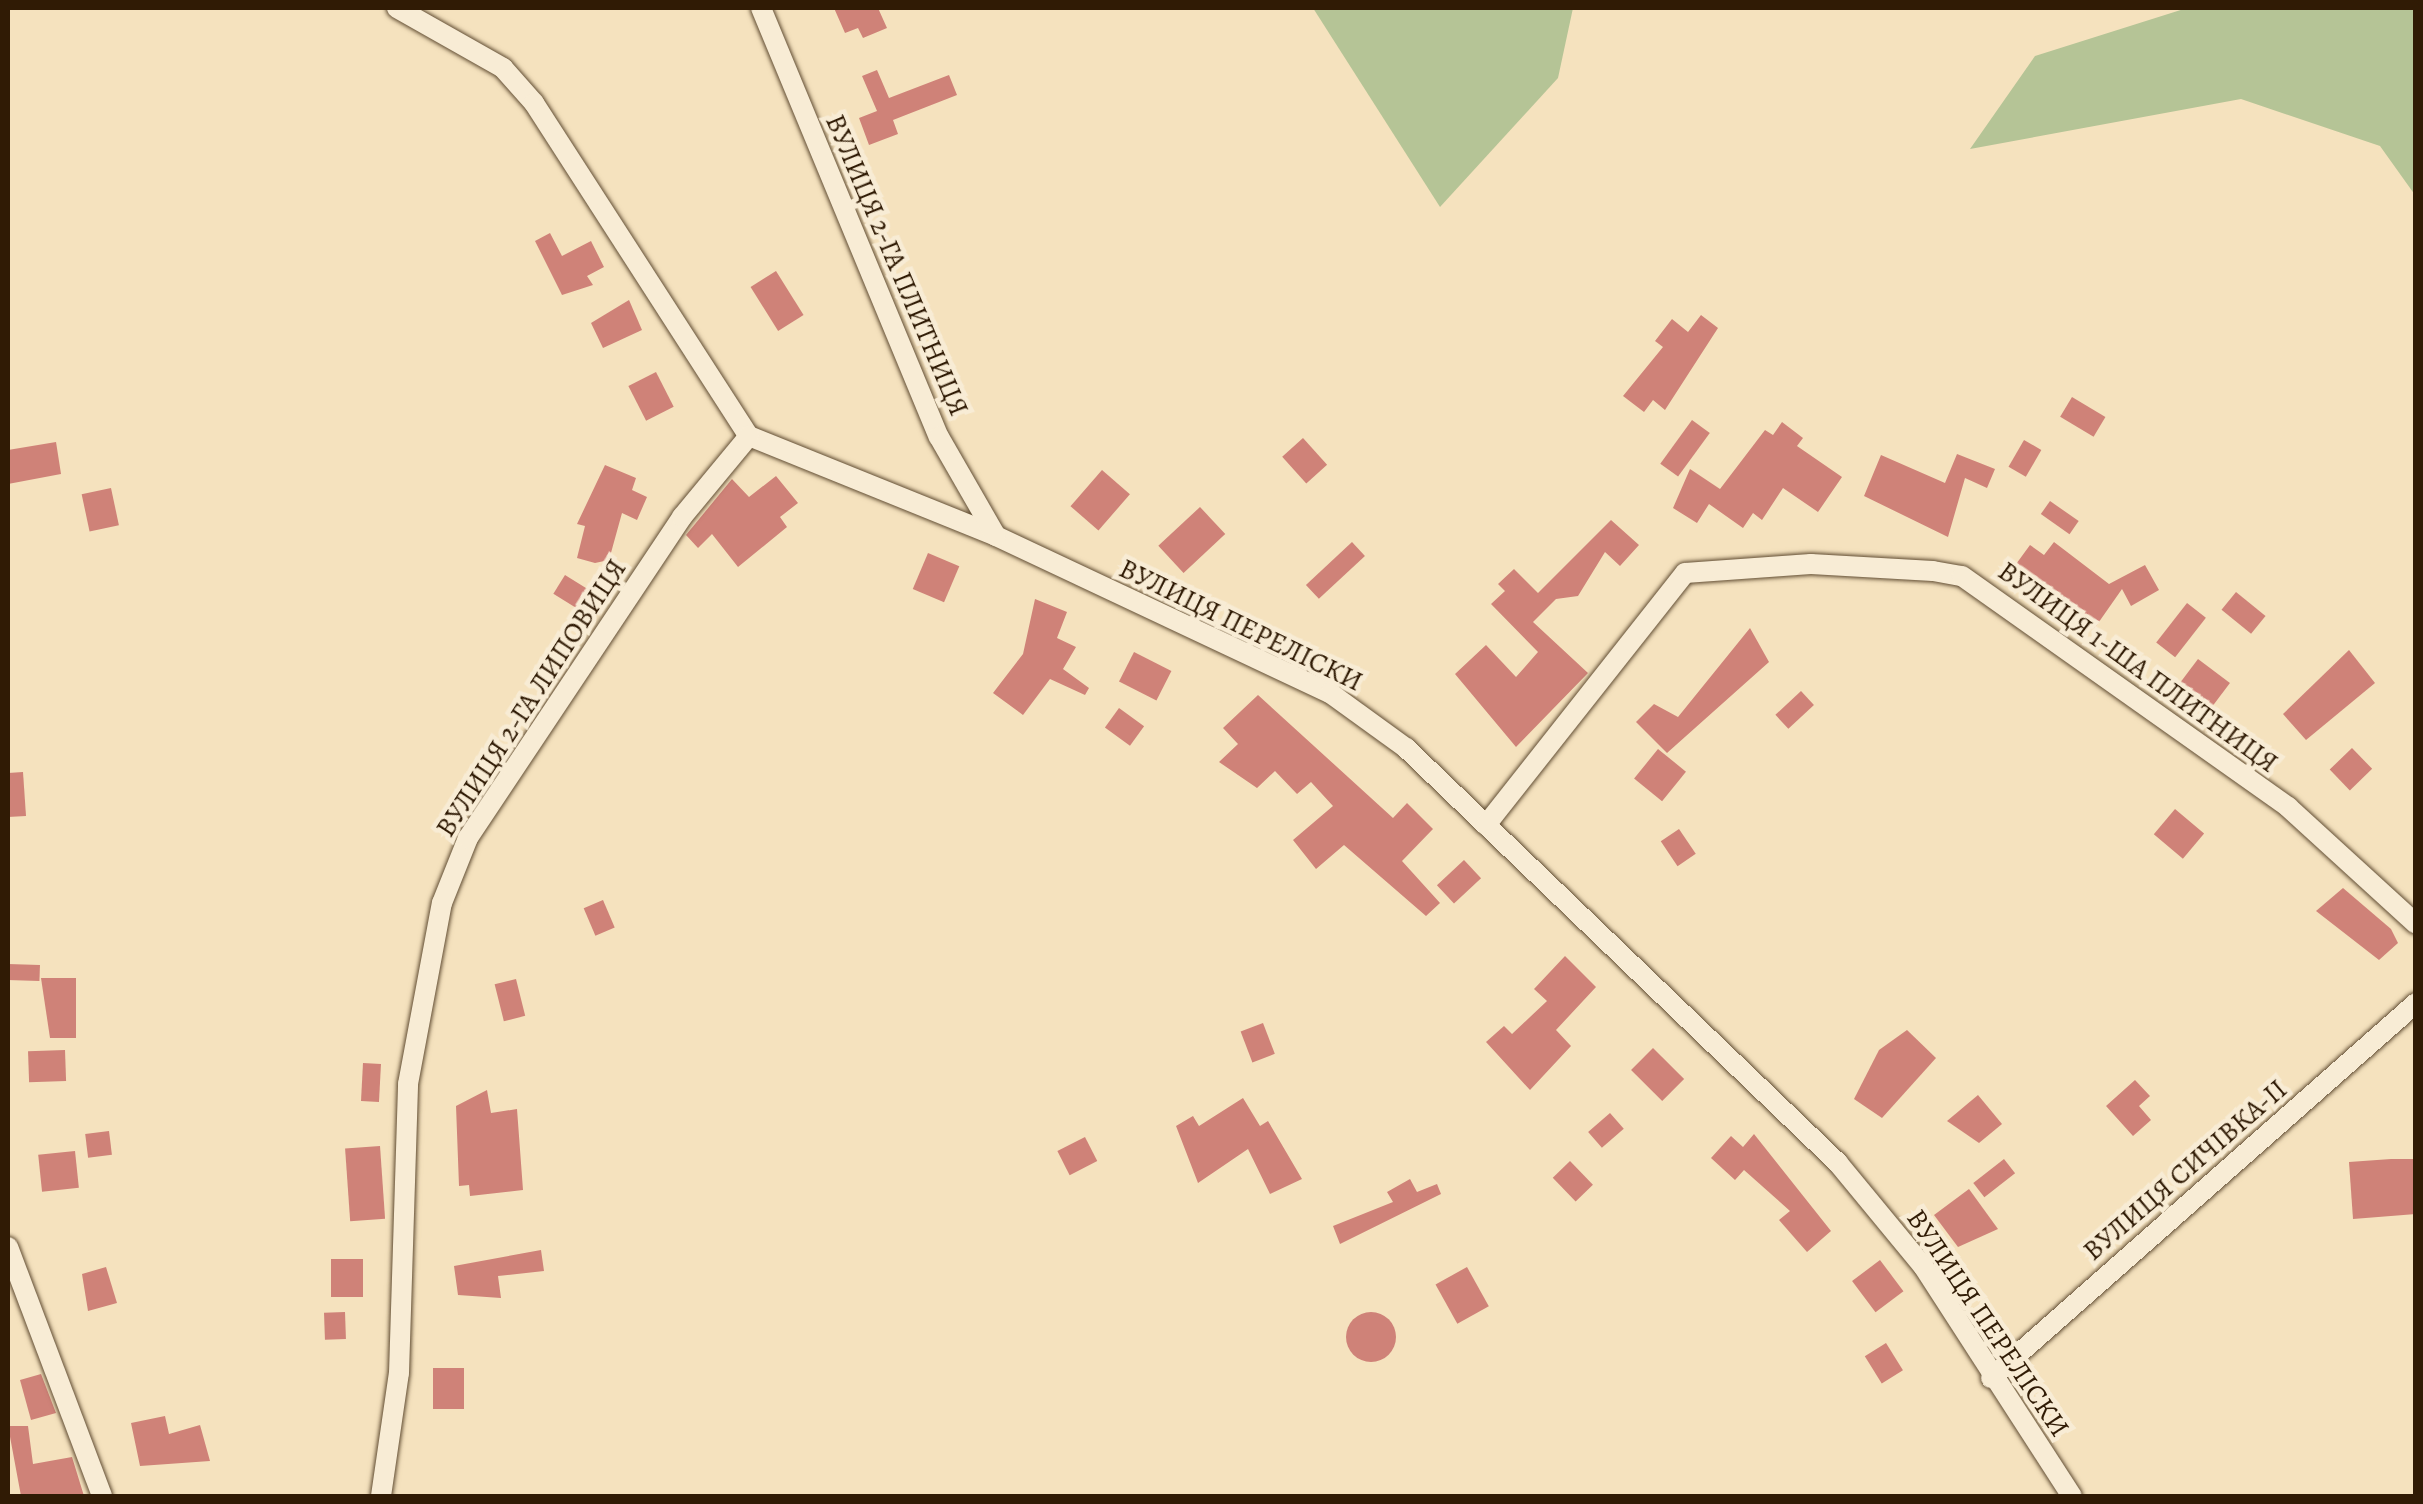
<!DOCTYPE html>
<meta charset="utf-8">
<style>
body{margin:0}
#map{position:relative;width:2423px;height:1504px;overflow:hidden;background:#f5e2be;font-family:Alegreya,serif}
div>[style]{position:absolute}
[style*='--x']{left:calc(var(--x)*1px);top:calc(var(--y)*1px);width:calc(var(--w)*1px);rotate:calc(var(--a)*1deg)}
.green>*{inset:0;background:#b5c496}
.building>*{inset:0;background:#cf8278;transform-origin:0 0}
.round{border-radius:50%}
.roads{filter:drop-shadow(0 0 2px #614d33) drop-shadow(0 0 2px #614d33)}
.minor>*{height:20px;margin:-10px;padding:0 10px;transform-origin:10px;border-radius:10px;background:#f8ecd5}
span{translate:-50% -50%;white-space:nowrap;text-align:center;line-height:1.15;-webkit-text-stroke:9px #f8ecd5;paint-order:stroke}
.street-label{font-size:28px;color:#301b05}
.frame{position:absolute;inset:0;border:10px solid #301b05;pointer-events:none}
</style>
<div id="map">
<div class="green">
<div style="clip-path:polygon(1313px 8px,1573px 8px,1558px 78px,1440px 207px)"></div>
<div style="clip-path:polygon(2187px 8px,2415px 8px,2415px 195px,2380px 146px,2241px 99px,1970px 149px,2035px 56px)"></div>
</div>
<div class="building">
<div style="clip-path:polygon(834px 8px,878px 8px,887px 28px,863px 38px,858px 28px,845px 33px)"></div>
<div style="clip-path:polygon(877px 70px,889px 98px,949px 75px,957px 95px,893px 120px,898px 134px,869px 145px,859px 118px,877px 111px,862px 76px)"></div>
<div style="clip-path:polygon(550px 233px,562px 256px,591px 241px,604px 267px,587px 276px,593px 285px,562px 295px,535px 241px)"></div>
<div style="left:776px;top:271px;width:52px;height:30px;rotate:58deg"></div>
<div style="clip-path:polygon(629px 300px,642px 330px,603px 348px,591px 323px)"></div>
<div style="clip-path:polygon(1701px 315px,1718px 328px,1665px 410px,1653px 400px,1644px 412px,1623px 396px,1663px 347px,1655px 341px,1672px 319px,1688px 332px)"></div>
<div style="left:656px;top:372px;width:39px;height:31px;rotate:63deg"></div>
<div style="left:2072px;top:397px;width:39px;height:23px;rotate:31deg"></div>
<div style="left:1692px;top:420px;width:22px;height:54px;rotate:36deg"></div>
<div style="clip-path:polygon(1782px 422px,1803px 438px,1797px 446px,1842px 477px,1818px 512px,1783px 488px,1762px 520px,1753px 513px,1743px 528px,1709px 504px,1697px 523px,1673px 508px,1690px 469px,1720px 489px,1765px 430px,1773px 435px)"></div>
<div style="left:1303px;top:438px;width:36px;height:28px;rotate:48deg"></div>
<div style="left:2024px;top:440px;width:20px;height:31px;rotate:30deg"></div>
<div style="clip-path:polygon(56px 442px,61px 474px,8px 484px,8px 450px)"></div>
<div style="clip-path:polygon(1957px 454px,1995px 469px,1987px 488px,1965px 478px,1948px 537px,1864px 496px,1881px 455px,1945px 483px)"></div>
<div style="clip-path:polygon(605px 465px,636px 478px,632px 490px,647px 497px,637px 520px,622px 513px,609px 560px,595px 563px,577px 558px,585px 526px,577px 524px)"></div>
<div style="left:1102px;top:470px;width:37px;height:48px;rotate:41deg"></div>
<div style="clip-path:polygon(776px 476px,798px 503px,780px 517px,787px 527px,738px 567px,712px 534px,698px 548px,686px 535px,732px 479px,749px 497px)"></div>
<div style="left:111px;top:488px;width:38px;height:30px;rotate:78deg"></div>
<div style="left:2050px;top:501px;width:35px;height:16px;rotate:35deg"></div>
<div style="left:1200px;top:507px;width:37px;height:57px;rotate:47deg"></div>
<div style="clip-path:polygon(1611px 520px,1639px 545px,1620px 566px,1605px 552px,1578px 596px,1556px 599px,1533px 622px,1588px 673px,1516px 747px,1455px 674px,1486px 645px,1516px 677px,1538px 652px,1491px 604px,1505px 591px,1498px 584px,1514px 569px,1538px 593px)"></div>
<div style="left:1352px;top:542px;width:19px;height:63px;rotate:47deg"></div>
<div style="clip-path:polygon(2054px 542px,2109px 584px,2145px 565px,2159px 590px,2131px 606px,2122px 589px,2094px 629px,2011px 571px,2030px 545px,2044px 555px)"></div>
<div style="left:928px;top:553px;width:34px;height:39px;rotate:23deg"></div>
<div style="left:565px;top:575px;width:28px;height:22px;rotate:32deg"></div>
<div style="left:2236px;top:592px;width:38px;height:23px;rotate:39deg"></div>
<div style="clip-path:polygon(1035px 599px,1067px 612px,1057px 638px,1076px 647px,1063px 669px,1089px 688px,1085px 695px,1050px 679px,1023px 715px,993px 693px,1023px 654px)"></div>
<div style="left:2187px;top:603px;width:24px;height:50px;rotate:38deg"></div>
<div style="clip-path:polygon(1750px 628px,1769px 662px,1667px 753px,1636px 722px,1654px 704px,1678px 717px)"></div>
<div style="clip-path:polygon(2349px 650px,2375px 683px,2306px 740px,2283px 714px)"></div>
<div style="left:1134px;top:652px;width:42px;height:33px;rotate:27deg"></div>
<div style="left:2198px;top:659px;width:40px;height:31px;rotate:37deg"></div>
<div style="left:1801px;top:691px;width:19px;height:35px;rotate:47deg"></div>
<div style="clip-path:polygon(1258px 695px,1393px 818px,1407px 803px,1433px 829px,1402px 861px,1440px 903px,1426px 916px,1344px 845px,1316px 869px,1293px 840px,1333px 806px,1311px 782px,1297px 794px,1275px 771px,1257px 788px,1219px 762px,1238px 744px,1223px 728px)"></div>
<div style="left:1119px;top:708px;width:31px;height:24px;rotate:36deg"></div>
<div style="left:2352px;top:748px;width:29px;height:31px;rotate:46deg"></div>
<div style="left:1658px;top:749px;width:36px;height:38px;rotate:39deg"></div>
<div style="clip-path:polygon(23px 772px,26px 816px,8px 817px,8px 773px)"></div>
<div style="left:2175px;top:809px;width:38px;height:33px;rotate:40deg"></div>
<div style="left:1679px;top:829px;width:30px;height:22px;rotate:56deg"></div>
<div style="left:1464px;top:860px;width:25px;height:37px;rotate:47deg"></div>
<div style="clip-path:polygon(2343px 888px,2391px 929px,2398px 943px,2379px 960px,2316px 911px)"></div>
<div style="left:603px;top:900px;width:30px;height:21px;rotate:67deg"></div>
<div style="clip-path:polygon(1565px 956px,1596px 987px,1556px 1030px,1571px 1046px,1530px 1090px,1486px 1042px,1504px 1026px,1512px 1034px,1547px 1001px,1534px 989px)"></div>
<div style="left:8px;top:964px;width:32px;height:16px;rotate:2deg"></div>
<div style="clip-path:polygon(41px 978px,76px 978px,76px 1038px,50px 1038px)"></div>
<div style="left:516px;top:979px;width:38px;height:22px;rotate:76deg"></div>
<div style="left:1263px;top:1023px;width:33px;height:24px;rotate:69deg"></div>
<div style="clip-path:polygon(1907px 1030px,1936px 1058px,1882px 1118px,1854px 1099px,1879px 1050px)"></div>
<div style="left:1653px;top:1048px;width:44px;height:31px;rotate:45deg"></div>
<div style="left:65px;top:1050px;width:31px;height:37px;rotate:88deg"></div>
<div style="left:363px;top:1063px;width:18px;height:38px;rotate:3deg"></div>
<div style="clip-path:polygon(2135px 1080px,2150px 1096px,2139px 1106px,2151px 1120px,2133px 1136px,2106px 1106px)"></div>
<div style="clip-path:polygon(487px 1090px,491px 1113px,517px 1109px,523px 1190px,470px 1196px,469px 1185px,459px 1186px,456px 1106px)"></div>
<div style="clip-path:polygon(1978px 1095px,2002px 1124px,1979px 1143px,1947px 1121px)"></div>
<div style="clip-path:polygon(1243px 1098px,1260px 1126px,1268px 1121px,1302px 1179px,1270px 1194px,1248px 1149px,1198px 1183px,1176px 1126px,1193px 1116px,1199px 1126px)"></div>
<div style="left:1610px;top:1113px;width:21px;height:29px;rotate:49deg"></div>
<div style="left:109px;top:1131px;width:24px;height:24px;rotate:83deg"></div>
<div style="clip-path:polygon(1754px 1134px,1831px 1231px,1807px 1252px,1779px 1220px,1790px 1211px,1744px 1170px,1735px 1180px,1711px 1158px,1731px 1136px,1743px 1147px)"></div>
<div style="left:1085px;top:1137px;width:27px;height:31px;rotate:63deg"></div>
<div style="left:380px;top:1146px;width:73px;height:35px;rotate:86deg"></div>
<div style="left:75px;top:1151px;width:37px;height:37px;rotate:84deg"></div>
<div style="left:2004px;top:1159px;width:18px;height:39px;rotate:52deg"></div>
<div style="clip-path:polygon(2391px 1159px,2416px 1159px,2416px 1214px,2353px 1219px,2349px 1162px)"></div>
<div style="left:1570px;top:1161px;width:33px;height:24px;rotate:46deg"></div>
<div style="clip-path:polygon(1410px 1179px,1417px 1192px,1437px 1184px,1441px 1194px,1340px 1244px,1333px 1226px,1393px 1202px,1387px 1192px)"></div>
<div style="clip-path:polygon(1969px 1189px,1998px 1229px,1958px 1247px,1934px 1215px)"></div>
<div style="clip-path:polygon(541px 1250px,544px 1271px,498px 1276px,501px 1298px,458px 1295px,454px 1266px)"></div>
<div style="left:331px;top:1259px;width:32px;height:38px"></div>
<div style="left:1880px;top:1260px;width:39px;height:35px;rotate:53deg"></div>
<div style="clip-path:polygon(106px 1267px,117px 1303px,88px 1311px,82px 1274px)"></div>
<div style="left:1467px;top:1267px;width:45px;height:36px;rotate:61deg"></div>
<div class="round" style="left:1346px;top:1312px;width:50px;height:50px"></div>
<div style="left:345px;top:1312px;width:27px;height:21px;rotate:88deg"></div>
<div style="left:1886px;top:1343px;width:32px;height:25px;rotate:58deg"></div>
<div style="left:433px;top:1368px;width:31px;height:41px"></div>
<div style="clip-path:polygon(41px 1374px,56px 1413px,31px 1420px,20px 1380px)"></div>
<div style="clip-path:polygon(165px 1416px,169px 1434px,200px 1425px,210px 1461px,140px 1466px,131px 1423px)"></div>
<div style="clip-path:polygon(8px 1426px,28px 1426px,33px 1464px,72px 1457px,84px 1496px,21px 1496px)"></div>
</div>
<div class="roads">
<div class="minor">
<div style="--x:397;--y:8;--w:122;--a:29.5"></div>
<div style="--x:503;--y:68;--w:47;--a:48.5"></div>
<div style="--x:534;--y:103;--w:396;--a:57.2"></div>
<div style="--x:749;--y:436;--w:266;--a:22"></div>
<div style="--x:996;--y:536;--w:369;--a:25.2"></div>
<div style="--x:1330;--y:693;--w:94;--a:35.9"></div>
<div style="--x:1406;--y:748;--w:599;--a:43.85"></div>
<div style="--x:1838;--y:1163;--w:134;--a:50.5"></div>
<div style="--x:1923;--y:1266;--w:274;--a:57.1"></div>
<div style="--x:761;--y:8;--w:464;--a:67.5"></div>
<div style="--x:939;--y:437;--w:114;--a:60.1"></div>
<div style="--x:1486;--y:825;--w:321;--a:-51.7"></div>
<div style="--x:1685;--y:573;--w:126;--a:-4.1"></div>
<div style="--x:1811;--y:564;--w:122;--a:3.3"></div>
<div style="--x:1933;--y:571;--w:29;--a:10"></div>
<div style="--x:1962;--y:576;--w:400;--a:35.3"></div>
<div style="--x:2288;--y:807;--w:173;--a:42.4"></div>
<div style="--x:8;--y:1247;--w:266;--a:69.3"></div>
<div style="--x:1991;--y:1378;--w:567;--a:-41.42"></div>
<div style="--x:381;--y:1496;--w:124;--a:-81.7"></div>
<div style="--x:399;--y:1373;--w:289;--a:-88.2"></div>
<div style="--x:408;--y:1084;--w:184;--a:-79.4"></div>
<div style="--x:442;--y:903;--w:70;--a:-68.2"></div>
<div style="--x:468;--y:838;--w:386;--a:-56.3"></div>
<div style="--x:682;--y:517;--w:105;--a:-50.4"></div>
</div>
</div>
<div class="street-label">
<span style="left:897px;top:265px;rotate:67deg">ВУЛИЦЯ 2-ГА ПЛИТНИЦЯ</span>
<span style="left:1241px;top:625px;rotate:26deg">ВУЛИЦЯ ПЕРЕЛІСКИ</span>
<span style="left:2138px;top:667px;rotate:36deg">ВУЛИЦЯ 1-ША ПЛИТНИЦЯ</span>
<span style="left:531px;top:698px;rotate:-57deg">ВУЛИЦЯ 2-ГА ЛИПОВИЦЯ</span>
<span style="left:2185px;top:1170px;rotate:-41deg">ВУЛИЦЯ СИЧІВКА-II</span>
<span style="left:1988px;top:1323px;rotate:56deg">ВУЛИЦЯ ПЕРЕЛІСКИ</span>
</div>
<div class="frame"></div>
</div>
